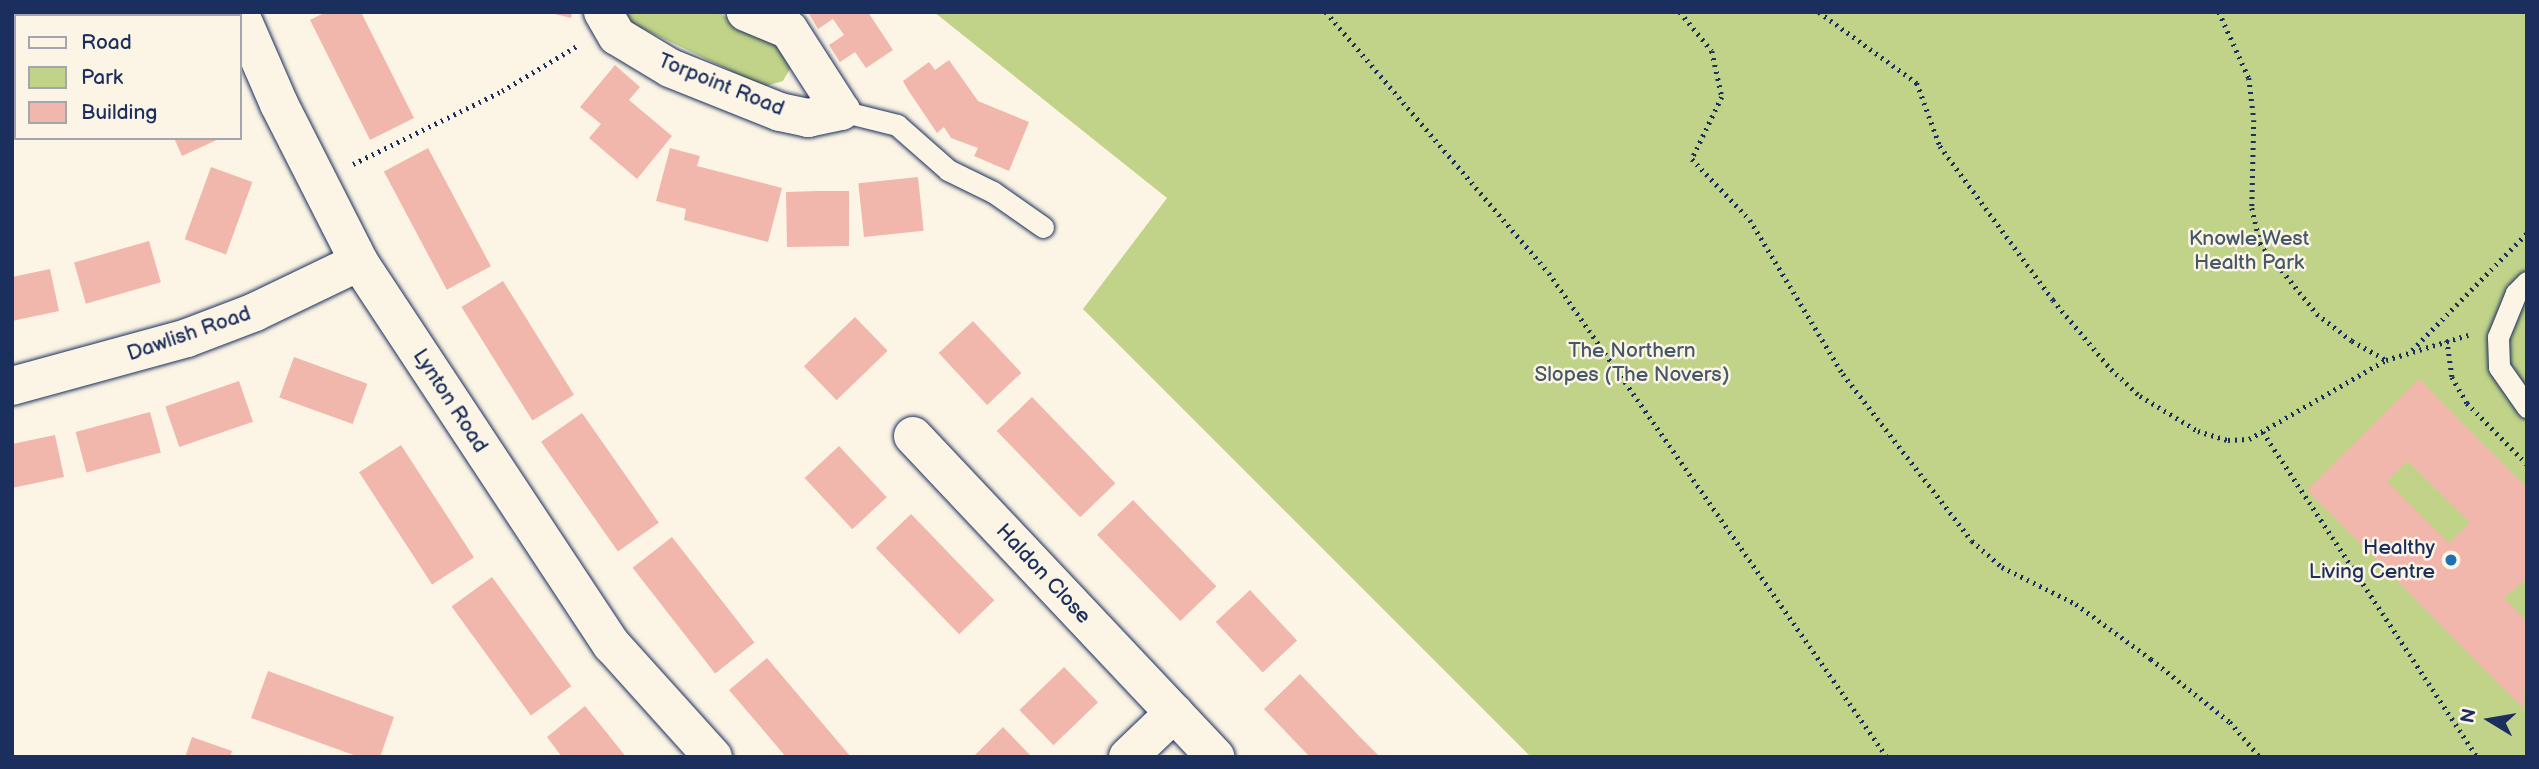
<!DOCTYPE html>
<style>
body{margin:0}
#map{position:relative;width:2539px;height:769px;overflow:hidden;background:#fcf5e5;font-family:"Balsamiq Sans",sans-serif}
div>[style]{position:absolute}
[style*='--x']{left:calc(var(--x)*1px);top:calc(var(--y)*1px);width:calc(var(--w)*1px);rotate:calc(var(--a)*1deg)}
.green>*{inset:0;background:#c0d388}
.building>*{inset:0;background:#f2b7ac;transform-origin:0 0}
.path>*{height:4.5px;margin-top:-2.25px;transform-origin:0;background:repeating-linear-gradient(90deg,#1b2f5e 0 2px,transparent 0 7px)}
.roads{filter:drop-shadow(0 0 2px #1b2f5e) drop-shadow(0 0 2px #1b2f5e)}
.lane>*{height:21px;margin:-10.5px;padding:0 10.5px;transform-origin:10.5px;border-radius:10.5px;background:#fcf5e5}
.street>*{height:38px;margin:-19px;padding:0 19px;transform-origin:19px;border-radius:19px;background:#fcf5e5}
.dots>*{width:19px;height:19px;translate:-50% -50%;box-sizing:border-box;border:4px solid #fcf5e5;border-radius:50%}
span{translate:-50% -50%;white-space:nowrap;text-align:center;line-height:1.15;-webkit-text-stroke:5px #fcf5e5;paint-order:stroke}
.street-label{font-size:21px;color:#1b2f5e}
.park-label{font-size:21px;color:#445868}
.poi-label{font-size:21px;color:#1b2f5e}
.right{translate:-100% -50%;text-align:right}
.frame{position:absolute;inset:0;border:14px solid #1b2f5e;pointer-events:none}
.legend{position:absolute;left:14px;top:14px;width:228px;height:126px;box-sizing:border-box;background:#fcf5e5;border:2px solid #a2a6af;margin:0;padding:9px 12px;list-style:none;font-size:21px;color:#1b2f5e}
.legend li{display:flex;align-items:center;gap:14px;height:35px}
.legend b{width:35px;border:2px solid #a2a6af}
.north{position:absolute;left:2455px;top:685px;width:70px;height:70px;-webkit-text-stroke:5px #fcf5e5;paint-order:stroke;rotate:281deg;font-size:19px;font-weight:700;line-height:28px;text-align:center;color:#1b2f5e}
.north::after{content:'';display:block;margin:auto;width:24px;height:32px;background:#1b2f5e;clip-path:polygon(50% 0,100% 100%,50% 72%,0 100%)}
</style>
<div id="map">
<div class="green">
<div style="clip-path:polygon(625px 12px,719px 12px,741px 28px,780px 43px,791px 67px,783px 81px,766px 86px,754px 82px,633px 24px)"></div>
<div style="clip-path:polygon(934px 12px,2527px 12px,2527px 757px,1531px 757px,1083px 309px,1167px 198px)"></div>
</div>
<div class="building">
<div style="clip-path:polygon(131px 12px,171px 12px,173px 16px,124px 16px)"></div>
<div style="clip-path:polygon(326px 12px,361px 12px,414px 118px,370px 140px,310px 20px)"></div>
<div style="clip-path:polygon(547px 12px,572px 12px,571px 18px)"></div>
<div style="clip-path:polygon(808px 12px,868px 12px,893px 50px,866px 68px,855px 52px,840px 62px,829px 45px,844px 35px,833px 19px,818px 29px)"></div>
<div style="clip-path:polygon(949px 60px,978px 101px,1029px 122px,1009px 171px,974px 156px,978px 148px,951px 138px,944px 127px,937px 133px,908px 90px,903px 81px,929px 62px,935px 70px)"></div>
<div style="clip-path:polygon(615px 65px,640px 87px,629px 100px,672px 136px,637px 179px,589px 138px,601px 124px,580px 107px)"></div>
<div style="clip-path:polygon(174px 138px,221px 138px,182px 156px)"></div>
<div style="left:428px;top:148px;width:134px;height:50px;rotate:62deg"></div>
<div style="clip-path:polygon(670px 148px,700px 156px,697px 166px,782px 188px,768px 242px,684px 220px,686px 209px,656px 201px)"></div>
<div style="left:211px;top:167px;width:44px;height:77px;rotate:20deg"></div>
<div style="left:918px;top:177px;width:54px;height:60px;rotate:84deg"></div>
<div style="clip-path:polygon(818px 191px,849px 191px,849px 246px,787px 247px,786px 192px)"></div>
<div style="left:149px;top:241px;width:43px;height:78px;rotate:74deg"></div>
<div style="clip-path:polygon(50px 269px,59px 311px,12px 321px,12px 277px)"></div>
<div style="left:503px;top:281px;width:134px;height:49px;rotate:58deg"></div>
<div style="left:855px;top:317px;width:47px;height:71px;rotate:46deg"></div>
<div style="left:973px;top:321px;width:71px;height:47px;rotate:47deg"></div>
<div style="left:294px;top:357px;width:78px;height:43px;rotate:20deg"></div>
<div style="clip-path:polygon(evenodd,2419px 379px,2527px 488px,2527px 578px,2504px 598px,2527px 621px,2524px 709px,2307px 490px,2419px 379px,2407px 461px,2470px 522px,2449px 543px,2387px 481px,2407px 461px)"></div>
<div style="left:239px;top:381px;width:43px;height:78px;rotate:71deg"></div>
<div style="left:1032px;top:397px;width:120px;height:49px;rotate:46deg"></div>
<div style="left:150px;top:412px;width:42px;height:77px;rotate:75deg"></div>
<div style="left:582px;top:413px;width:134px;height:50px;rotate:55deg"></div>
<div style="clip-path:polygon(55px 435px,64px 477px,12px 488px,12px 444px)"></div>
<div style="left:401px;top:445px;width:134px;height:50px;rotate:57deg"></div>
<div style="left:839px;top:446px;width:70px;height:47px;rotate:47deg"></div>
<div style="left:1133px;top:500px;width:120px;height:50px;rotate:46deg"></div>
<div style="left:911px;top:514px;width:120px;height:49px;rotate:46deg"></div>
<div style="left:672px;top:537px;width:134px;height:50px;rotate:52deg"></div>
<div style="left:492px;top:577px;width:135px;height:50px;rotate:54deg"></div>
<div style="left:1250px;top:590px;width:69px;height:47px;rotate:47deg"></div>
<div style="clip-path:polygon(767px 658px,789px 684px,851px 757px,786px 757px,775px 744px,729px 690px)"></div>
<div style="left:1064px;top:667px;width:49px;height:62px;rotate:46deg"></div>
<div style="clip-path:polygon(268px 671px,394px 717px,380px 757px,359px 757px,251px 718px)"></div>
<div style="clip-path:polygon(1300px 674px,1360px 737px,1380px 757px,1310px 757px,1305px 752px,1264px 709px)"></div>
<div style="clip-path:polygon(585px 706px,607px 733px,626px 757px,562px 757px,547px 737px)"></div>
<div style="clip-path:polygon(1003px 727px,1032px 757px,973px 757px)"></div>
<div style="clip-path:polygon(192px 737px,232px 751px,230px 757px,185px 757px)"></div>
</div>
<div class="path">
<div style="--x:1326;--y:12;--w:343;--a:49.5"></div>
<div style="--x:1549;--y:273;--w:590;--a:55.07"></div>
<div style="--x:1680;--y:12;--w:50;--a:50.6"></div>
<div style="--x:1712;--y:51;--w:47;--a:77.7"></div>
<div style="--x:1722;--y:97;--w:69;--a:115.8"></div>
<div style="--x:1692;--y:159;--w:84;--a:46.4"></div>
<div style="--x:1750;--y:220;--w:180;--a:58.9"></div>
<div style="--x:1843;--y:374;--w:211;--a:52.3"></div>
<div style="--x:1972;--y:541;--w:40;--a:41"></div>
<div style="--x:2002;--y:567;--w:83;--a:26.6"></div>
<div style="--x:2076;--y:604;--w:93;--a:36.3"></div>
<div style="--x:2151;--y:659;--w:101;--a:38.6"></div>
<div style="--x:2230;--y:722;--w:46;--a:49.4"></div>
<div style="--x:1819;--y:12;--w:121;--a:35.9"></div>
<div style="--x:1917;--y:83;--w:67;--a:69.9"></div>
<div style="--x:1940;--y:146;--w:191;--a:53.7"></div>
<div style="--x:2053;--y:300;--w:90;--a:50"></div>
<div style="--x:2111;--y:369;--w:40;--a:43"></div>
<div style="--x:2140;--y:396;--w:68;--a:31.1"></div>
<div style="--x:2198;--y:431;--w:31;--a:17"></div>
<div style="--x:2228;--y:440;--w:21;--a:-3"></div>
<div style="--x:2249;--y:439;--w:158;--a:-30"></div>
<div style="--x:2386;--y:360;--w:86;--a:-17"></div>
<div style="--x:2219;--y:12;--w:72;--a:65.6"></div>
<div style="--x:2249;--y:78;--w:42;--a:83.2"></div>
<div style="--x:2254;--y:120;--w:88;--a:91.3"></div>
<div style="--x:2252;--y:208;--w:36;--a:77"></div>
<div style="--x:2260;--y:243;--w:91;--a:51.2"></div>
<div style="--x:2317;--y:314;--w:44;--a:37.6"></div>
<div style="--x:2352;--y:341;--w:38;--a:29"></div>
<div style="--x:353;--y:164;--w:166;--a:-26.1"></div>
<div style="--x:502;--y:91;--w:87;--a:-31"></div>
<div style="--x:2447;--y:340;--w:37;--a:82"></div>
<div style="--x:2452;--y:377;--w:30;--a:60"></div>
<div style="--x:2467;--y:403;--w:86;--a:45.5"></div>
<div style="--x:2412;--y:350;--w:164;--a:-45.5"></div>
<div style="--x:2263;--y:432;--w:389;--a:56.6"></div>
</div>
<div class="roads">
<div class="lane">
<div style="--x:841;--y:111;--w:58;--a:14"></div>
<div style="--x:897;--y:125;--w:68;--a:41.4"></div>
<div style="--x:948;--y:170;--w:50;--a:26.1"></div>
<div style="--x:993;--y:192;--w:61;--a:35"></div>
<div style="--x:2527;--y:282;--w:16;--a:135"></div>
<div style="--x:2516;--y:293;--w:48;--a:112.2"></div>
<div style="--x:2498;--y:337;--w:30;--a:88"></div>
<div style="--x:2499;--y:367;--w:49;--a:55"></div>
</div>
<div class="street">
<div style="--x:239;--y:12;--w:100;--a:66.5"></div>
<div style="--x:279;--y:104;--w:177;--a:63.1"></div>
<div style="--x:359;--y:262;--w:459;--a:56.6"></div>
<div style="--x:612;--y:645;--w:151;--a:48"></div>
<div style="--x:603;--y:12;--w:28;--a:60"></div>
<div style="--x:617;--y:36;--w:62;--a:31.1"></div>
<div style="--x:670;--y:68;--w:118;--a:21.8"></div>
<div style="--x:780;--y:112;--w:29;--a:12"></div>
<div style="--x:808;--y:118;--w:34;--a:-12"></div>
<div style="--x:841;--y:111;--w:96;--a:-122.7"></div>
<div style="--x:789;--y:30;--w:47;--a:-157.3"></div>
<div style="--x:12;--y:386;--w:181;--a:-15.3"></div>
<div style="--x:187;--y:338;--w:73;--a:-20.9"></div>
<div style="--x:255;--y:312;--w:115;--a:-25.7"></div>
<div style="--x:913;--y:436;--w:441;--a:46.7"></div>
<div style="--x:1128;--y:757;--w:64;--a:-43.7"></div>
</div>
</div>
<div class="dots">
<div style="left:2451px;top:560px;background:#1f6fb2"></div>
</div>
<div class="street-label">
<span style="left:721px;top:85px;rotate:22deg">Torpoint Road</span>
<span style="left:189px;top:334px;rotate:-19deg">Dawlish Road</span>
<span style="left:450px;top:401px;rotate:57deg">Lynton Road</span>
<span style="left:1043px;top:574px;rotate:47deg">Haldon Close</span>
</div>
<div class="park-label">
<span style="left:2249px;top:251px">Knowle West<br>Health Park</span>
<span style="left:1632px;top:363px">The Northern<br>Slopes (The Novers)</span>
</div>
<div class="poi-label">
<span class="right" style="left:2435px;top:560px">Healthy<br>Living Centre</span>
</div>
<div class="frame"></div>
<ul class="legend">
<li><b style="height:9px;background:#fcf5e5"></b>Road</li>
<li><b style="height:19px;background:#c0d388"></b>Park</li>
<li><b style="height:19px;background:#f2b7ac"></b>Building</li>
</ul>
<div class="north">N</div>
</div>
